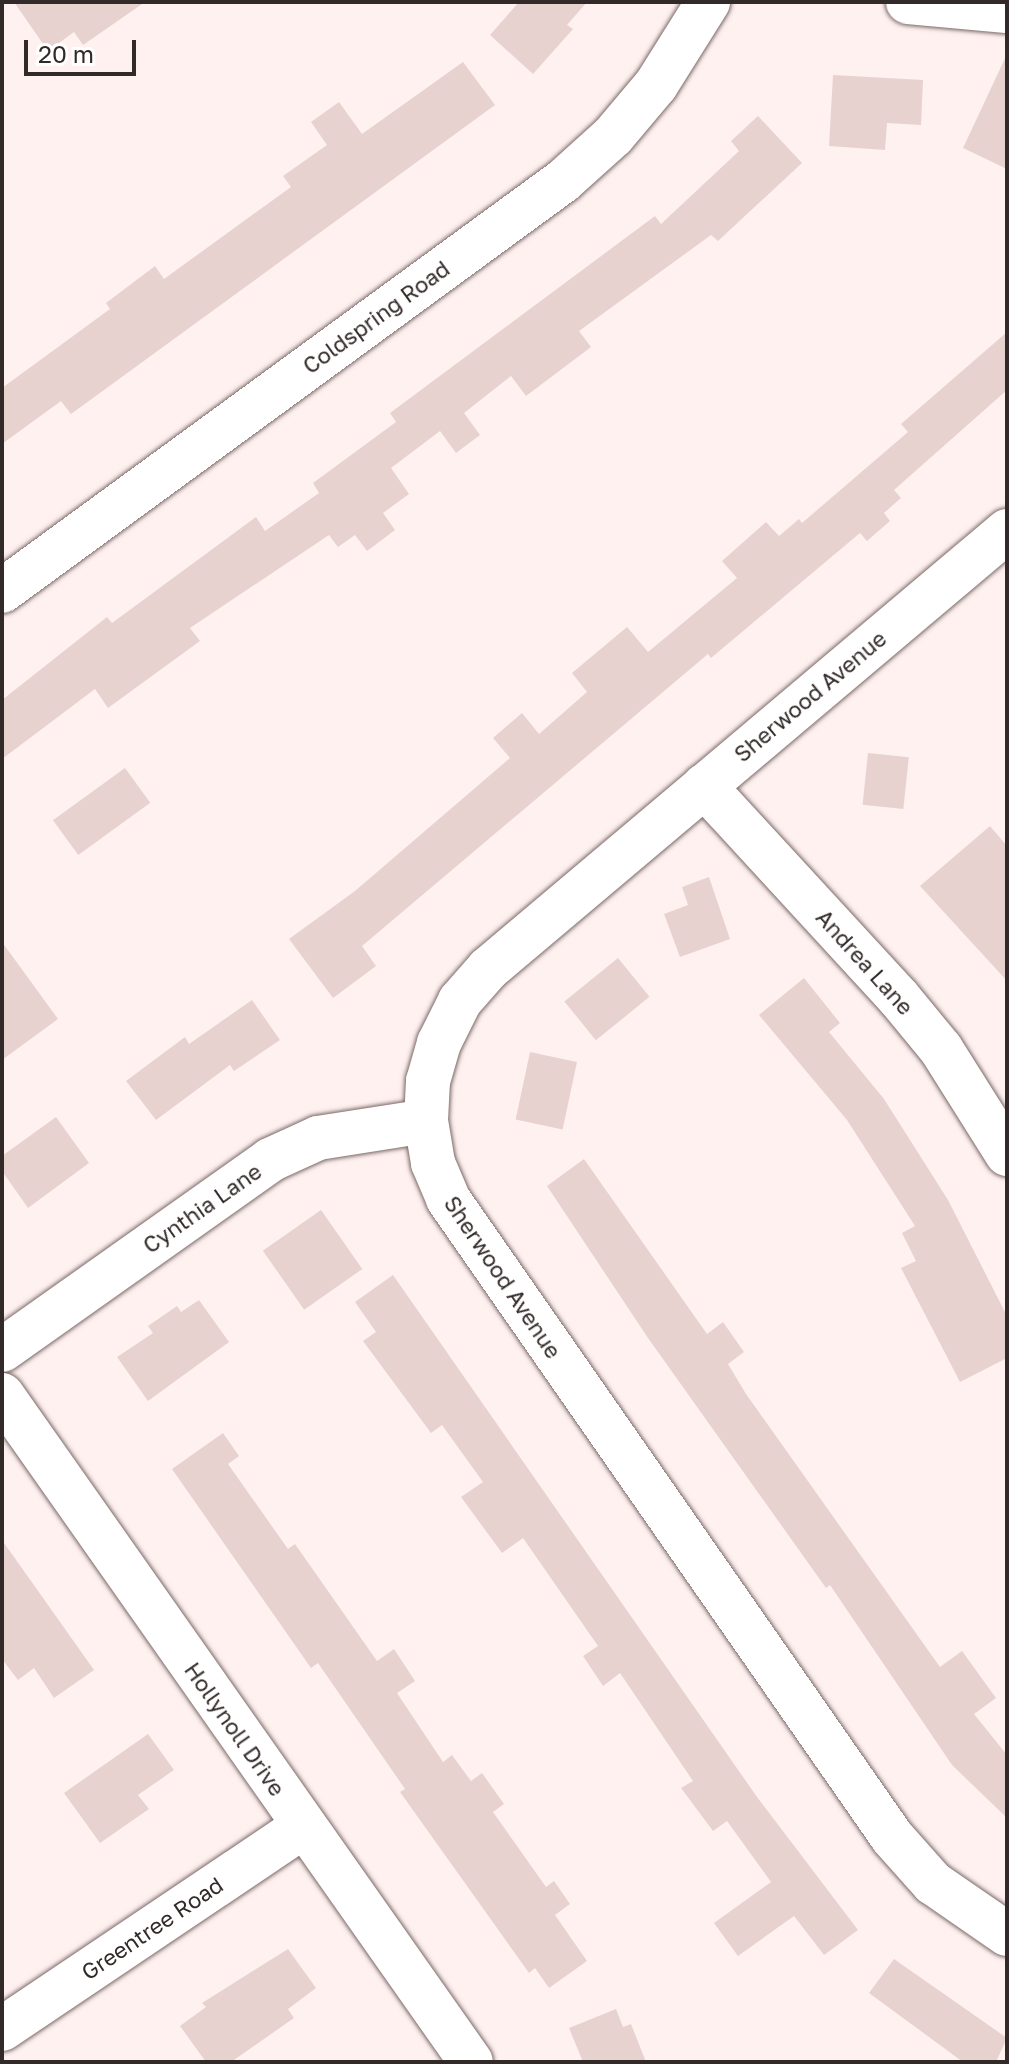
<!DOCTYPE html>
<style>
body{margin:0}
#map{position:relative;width:1009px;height:2064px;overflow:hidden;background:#fef1f0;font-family:"Golos Text",sans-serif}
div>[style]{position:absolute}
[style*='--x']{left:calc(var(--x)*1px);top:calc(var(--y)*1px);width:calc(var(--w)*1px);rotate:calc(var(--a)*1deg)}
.building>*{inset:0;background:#e7d2d0;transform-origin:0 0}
.roads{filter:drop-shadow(0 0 2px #7b6967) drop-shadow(0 0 2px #7b6967)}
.minor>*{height:44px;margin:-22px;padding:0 22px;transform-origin:22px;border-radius:22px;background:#fff}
span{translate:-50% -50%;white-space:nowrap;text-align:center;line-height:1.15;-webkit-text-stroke:6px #fff;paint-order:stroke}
.street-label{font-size:22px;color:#322a29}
.frame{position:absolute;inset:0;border:4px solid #322a29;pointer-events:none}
.scale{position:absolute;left:24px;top:40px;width:112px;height:36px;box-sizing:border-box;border:4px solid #322a29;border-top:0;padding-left:10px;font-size:24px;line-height:28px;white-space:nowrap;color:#322a29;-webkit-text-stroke:6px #fff;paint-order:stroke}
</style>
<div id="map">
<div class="building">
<div style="clip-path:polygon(14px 2px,145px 2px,83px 45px,74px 32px,48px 51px)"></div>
<div style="clip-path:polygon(519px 2px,587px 2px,567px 25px,573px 29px,533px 74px,490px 35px)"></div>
<div style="clip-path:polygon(1007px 54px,1007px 169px,963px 148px)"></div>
<div style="clip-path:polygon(463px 62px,495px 105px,71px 414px,61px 401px,2px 444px,2px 388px,110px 309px,106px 303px,155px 266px,164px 279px,291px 187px,283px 176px,327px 145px,311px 122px,339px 102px,362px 134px)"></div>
<div style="clip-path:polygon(833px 75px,923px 80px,921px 125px,887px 123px,885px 150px,829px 146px)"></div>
<div style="clip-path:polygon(758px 116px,802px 163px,718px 241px,711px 235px,579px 331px,591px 347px,526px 396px,511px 376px,464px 413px,480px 435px,456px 453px,440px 431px,391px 468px,409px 494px,383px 513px,395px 530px,367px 551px,355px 535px,338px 547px,329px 535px,190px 628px,200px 641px,108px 708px,95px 689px,2px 759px,2px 700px,107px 617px,112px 623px,256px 517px,265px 531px,319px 493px,313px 483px,396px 422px,390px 413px,655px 216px,661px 224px,739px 151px,731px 141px)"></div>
<div style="clip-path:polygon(1007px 332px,1007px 390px,894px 490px,901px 498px,884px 513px,890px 521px,867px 541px,860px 533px,711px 658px,708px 654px,362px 946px,376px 966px,333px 998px,289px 939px,355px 891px,510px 758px,493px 738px,522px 713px,539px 734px,587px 692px,572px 673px,627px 627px,648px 652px,737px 578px,722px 561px,766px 522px,779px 536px,799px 519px,802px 523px,908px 432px,901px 424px)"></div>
<div style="left:868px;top:753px;width:41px;height:52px;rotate:6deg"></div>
<div style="left:125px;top:768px;width:43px;height:89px;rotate:54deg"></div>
<div style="clip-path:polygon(990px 826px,1007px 846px,1007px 981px,920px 886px)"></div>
<div style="clip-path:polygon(709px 877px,730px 939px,680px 957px,664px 914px,688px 905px,682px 887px)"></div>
<div style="clip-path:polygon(2px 942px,58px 1019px,2px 1060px)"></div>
<div style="left:618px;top:958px;width:50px;height:69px;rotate:51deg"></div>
<div style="clip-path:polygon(804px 978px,840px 1023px,829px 1032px,884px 1099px,948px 1200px,1007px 1316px,1007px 1358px,960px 1382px,901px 1268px,916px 1261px,902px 1233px,915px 1226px,847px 1120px,759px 1015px)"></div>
<div style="clip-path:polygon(252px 1000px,280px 1040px,234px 1071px,230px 1065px,156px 1120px,126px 1081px,185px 1037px,189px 1044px)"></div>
<div style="left:530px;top:1052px;width:48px;height:69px;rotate:12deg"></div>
<div style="clip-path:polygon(56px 1117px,89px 1163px,28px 1208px,2px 1171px,2px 1156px)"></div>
<div style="clip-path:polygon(584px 1159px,707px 1334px,723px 1322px,744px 1352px,728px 1364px,746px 1394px,940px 1667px,962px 1651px,996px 1698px,974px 1714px,1007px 1755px,1007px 1818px,952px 1765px,830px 1585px,826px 1588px,648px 1338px,547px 1186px)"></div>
<div style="left:321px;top:1210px;width:72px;height:71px;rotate:55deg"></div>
<div style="clip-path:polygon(393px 1275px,757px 1797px,858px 1930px,824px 1955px,794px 1916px,738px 1956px,714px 1923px,771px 1882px,727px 1821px,713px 1831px,681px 1788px,693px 1781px,620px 1673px,603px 1686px,583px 1656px,598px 1646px,523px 1538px,502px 1553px,461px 1497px,483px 1482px,442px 1425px,431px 1433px,363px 1341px,376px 1332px,355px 1302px)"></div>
<div style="clip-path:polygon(199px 1300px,229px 1342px,148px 1401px,117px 1357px,153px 1333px,148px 1326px,177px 1306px,181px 1312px)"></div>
<div style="clip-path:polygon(223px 1433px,239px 1456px,228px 1464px,288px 1549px,295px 1544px,377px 1661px,394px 1649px,415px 1681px,397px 1693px,443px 1762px,452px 1755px,471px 1781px,482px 1773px,504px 1804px,493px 1812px,546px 1887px,554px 1881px,570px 1904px,555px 1915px,587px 1961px,549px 1988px,535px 1968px,529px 1973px,400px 1792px,405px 1789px,318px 1663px,311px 1668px,172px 1469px)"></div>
<div style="clip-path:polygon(2px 1540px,94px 1670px,54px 1698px,34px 1668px,18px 1680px,2px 1659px)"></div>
<div style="clip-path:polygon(148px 1734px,174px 1770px,138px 1795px,149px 1809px,100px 1843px,64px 1793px)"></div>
<div style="clip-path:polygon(288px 1949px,316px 1988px,288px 2009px,294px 2018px,231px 2062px,206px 2062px,180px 2026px,206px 2007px,202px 2003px)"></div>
<div style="clip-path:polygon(894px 1959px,1007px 2038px,996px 2062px,963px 2062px,869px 1993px)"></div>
<div style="clip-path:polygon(616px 2009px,623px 2027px,631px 2024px,646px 2062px,583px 2062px,569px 2028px)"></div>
</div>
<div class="roads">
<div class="minor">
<div style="--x:908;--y:2;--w:99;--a:5.2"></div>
<div style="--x:1007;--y:531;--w:679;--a:139.84"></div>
<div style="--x:488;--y:969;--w:43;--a:131.2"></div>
<div style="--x:460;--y:1001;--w:47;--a:116.6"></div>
<div style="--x:439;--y:1043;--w:40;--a:106"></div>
<div style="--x:428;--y:1081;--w:40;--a:92.9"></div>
<div style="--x:426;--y:1121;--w:43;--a:80.5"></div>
<div style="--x:433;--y:1163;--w:39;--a:67"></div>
<div style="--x:448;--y:1199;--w:777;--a:55.16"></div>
<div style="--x:892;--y:1837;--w:62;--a:48.3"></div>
<div style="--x:933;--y:1883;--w:90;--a:34.6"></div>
<div style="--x:2;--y:591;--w:695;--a:-36.16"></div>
<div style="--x:563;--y:181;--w:67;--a:-42"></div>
<div style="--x:613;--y:136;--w:67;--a:-49.9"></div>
<div style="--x:656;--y:85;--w:98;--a:-57.9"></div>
<div style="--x:704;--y:786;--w:288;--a:47.4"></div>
<div style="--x:899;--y:998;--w:66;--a:50.5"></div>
<div style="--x:941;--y:1049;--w:124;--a:57.8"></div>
<div style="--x:2;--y:1350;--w:329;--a:-35.3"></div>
<div style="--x:270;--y:1160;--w:53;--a:-24.6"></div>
<div style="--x:318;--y:1138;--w:109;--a:-8.9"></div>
<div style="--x:2;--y:1395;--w:815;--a:54.89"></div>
<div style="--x:2;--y:2029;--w:362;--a:-33.9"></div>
</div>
</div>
<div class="street-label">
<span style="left:376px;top:317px;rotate:-36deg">Coldspring Road</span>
<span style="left:810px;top:696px;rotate:-40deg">Sherwood Avenue</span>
<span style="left:865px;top:962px;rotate:48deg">Andrea Lane</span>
<span style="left:202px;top:1208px;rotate:-35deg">Cynthia Lane</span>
<span style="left:503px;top:1277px;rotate:56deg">Sherwood Avenue</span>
<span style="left:235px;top:1729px;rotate:55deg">Hollynoll Drive</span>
<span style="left:152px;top:1928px;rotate:-34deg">Greentree Road</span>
</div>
<div class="frame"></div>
<div class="scale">20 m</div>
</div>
